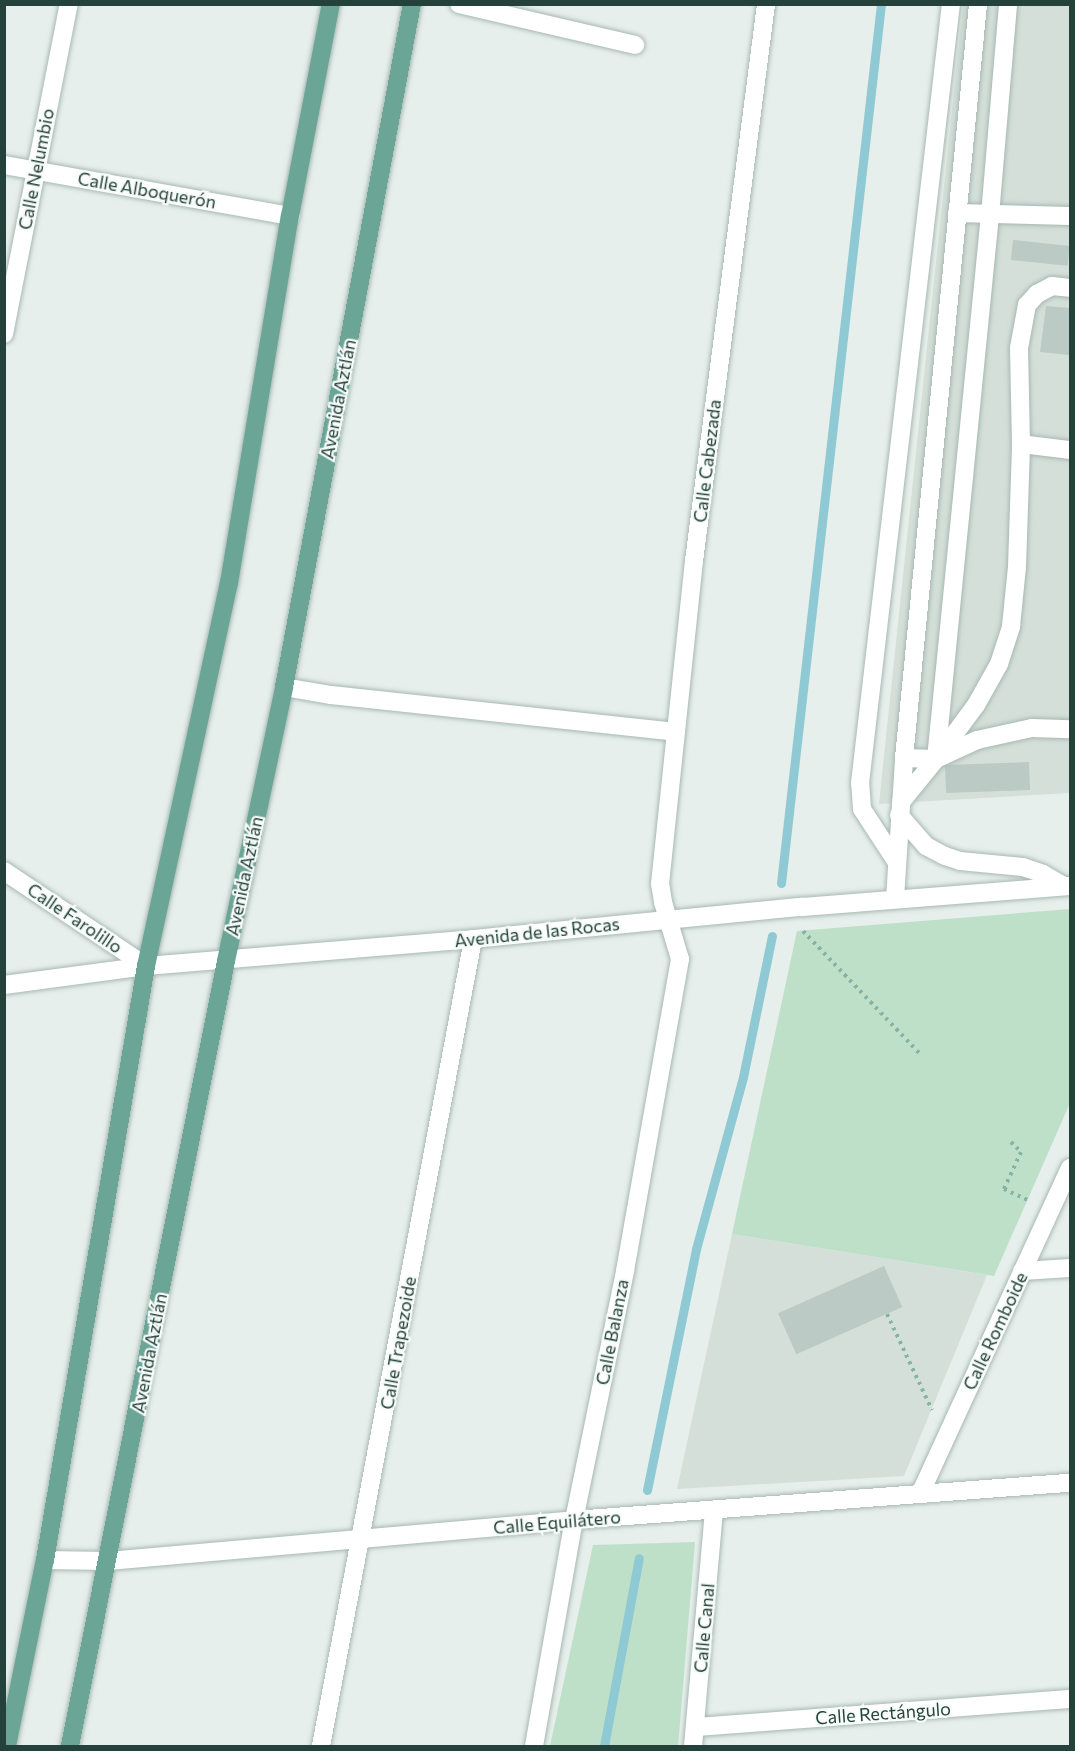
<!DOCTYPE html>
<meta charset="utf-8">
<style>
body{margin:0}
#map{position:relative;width:1075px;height:1751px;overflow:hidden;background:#e6efeb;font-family:Commissioner,sans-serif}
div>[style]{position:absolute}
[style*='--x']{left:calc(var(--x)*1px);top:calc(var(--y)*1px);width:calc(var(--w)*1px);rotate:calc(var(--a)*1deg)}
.built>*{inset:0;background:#d4dfda}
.green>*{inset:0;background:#bfe0c8}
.stream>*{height:9px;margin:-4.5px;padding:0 4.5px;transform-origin:4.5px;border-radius:4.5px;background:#8ec9d4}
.building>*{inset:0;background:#bbcac4;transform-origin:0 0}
.path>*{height:4px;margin-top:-2px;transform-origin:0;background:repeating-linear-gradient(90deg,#86b3a5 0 3px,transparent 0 7.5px)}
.roads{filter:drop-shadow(0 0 2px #a8b8b2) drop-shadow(0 0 2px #a8b8b2)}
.minor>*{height:18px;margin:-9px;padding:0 9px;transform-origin:9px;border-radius:9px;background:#fff}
.major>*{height:18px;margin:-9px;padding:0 9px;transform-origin:9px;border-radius:9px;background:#6aa596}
span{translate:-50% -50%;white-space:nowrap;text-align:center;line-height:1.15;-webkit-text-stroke:4.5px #f7fbf9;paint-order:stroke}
.street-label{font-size:18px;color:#24423a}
.frame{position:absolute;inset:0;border:6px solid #24423a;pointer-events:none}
</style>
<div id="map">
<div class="built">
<div style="clip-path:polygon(963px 5px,1070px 5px,1070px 793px,879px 804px)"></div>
<div style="clip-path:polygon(732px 1234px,987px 1275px,904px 1476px,677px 1489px)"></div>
</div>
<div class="green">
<div style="clip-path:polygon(1070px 909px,1070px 1103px,994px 1276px,732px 1234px,797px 931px)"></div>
<div style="clip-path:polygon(695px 1542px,678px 1746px,550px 1746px,593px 1545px)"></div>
</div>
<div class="stream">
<div style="--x:781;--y:883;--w:885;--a:-83.51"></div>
<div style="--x:647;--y:1490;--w:246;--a:-78.5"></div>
<div style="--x:696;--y:1249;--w:178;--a:-74.7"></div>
<div style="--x:743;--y:1077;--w:144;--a:-78.4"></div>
<div style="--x:604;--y:1746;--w:191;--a:-79.5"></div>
</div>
<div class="building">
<div style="left:1013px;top:240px;width:57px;height:20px;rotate:6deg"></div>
<div style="clip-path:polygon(1046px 306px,1070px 308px,1070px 355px,1040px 352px)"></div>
<div style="left:1029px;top:762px;width:28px;height:84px;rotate:88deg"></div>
<div style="left:884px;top:1266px;width:45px;height:116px;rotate:66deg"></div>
</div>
<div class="path">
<div style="--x:803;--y:931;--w:170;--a:46.4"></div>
<div style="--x:1011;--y:1142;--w:14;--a:45"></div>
<div style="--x:1021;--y:1152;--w:41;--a:114.7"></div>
<div style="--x:1004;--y:1189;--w:29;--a:25"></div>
<div style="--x:887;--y:1314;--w:106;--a:64.9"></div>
</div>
<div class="roads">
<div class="minor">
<div style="--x:459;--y:4;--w:181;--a:13.1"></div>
<div style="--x:4;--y:165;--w:291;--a:10.1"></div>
<div style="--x:957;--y:213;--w:113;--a:1.5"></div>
<div style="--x:4;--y:334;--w:336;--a:-78.9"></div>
<div style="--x:1021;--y:444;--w:49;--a:7"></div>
<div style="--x:284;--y:687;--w:48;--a:9.7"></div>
<div style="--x:331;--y:695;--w:347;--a:6.1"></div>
<div style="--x:904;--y:758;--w:32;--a:2"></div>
<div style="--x:936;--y:759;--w:67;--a:-53.5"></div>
<div style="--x:976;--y:705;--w:47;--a:-60.7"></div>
<div style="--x:999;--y:664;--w:40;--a:-72"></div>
<div style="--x:1011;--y:626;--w:59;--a:-84.2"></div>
<div style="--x:1017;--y:567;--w:123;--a:-88.1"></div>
<div style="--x:1021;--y:444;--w:96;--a:-91.2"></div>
<div style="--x:1019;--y:348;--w:44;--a:-79.5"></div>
<div style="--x:1027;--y:305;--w:15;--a:-48"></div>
<div style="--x:1037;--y:294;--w:17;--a:-28"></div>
<div style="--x:1052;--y:286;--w:18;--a:6"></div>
<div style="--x:938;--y:758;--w:43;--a:-24.8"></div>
<div style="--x:977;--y:740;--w:56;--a:-12.3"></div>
<div style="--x:1032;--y:728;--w:38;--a:2"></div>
<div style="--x:901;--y:802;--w:55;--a:-50.9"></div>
<div style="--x:936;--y:759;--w:547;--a:-84.33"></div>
<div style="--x:990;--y:215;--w:212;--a:-85.1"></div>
<div style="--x:899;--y:815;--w:41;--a:48.9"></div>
<div style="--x:926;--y:846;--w:21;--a:28"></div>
<div style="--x:945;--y:856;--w:16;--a:18"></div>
<div style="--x:960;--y:861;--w:63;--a:5.4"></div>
<div style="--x:1023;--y:867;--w:21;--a:19"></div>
<div style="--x:1043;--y:874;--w:24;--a:30"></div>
<div style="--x:896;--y:861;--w:62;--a:-123.2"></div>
<div style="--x:862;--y:809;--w:26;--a:-94"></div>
<div style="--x:860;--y:783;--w:784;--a:-83.34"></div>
<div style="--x:4;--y:871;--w:171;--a:33.8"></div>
<div style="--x:895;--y:899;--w:141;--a:-86.3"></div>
<div style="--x:904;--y:758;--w:758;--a:-84.39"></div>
<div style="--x:4;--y:985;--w:143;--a:-7.6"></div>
<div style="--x:146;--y:966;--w:328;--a:-4.7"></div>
<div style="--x:473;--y:939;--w:331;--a:-5.6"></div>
<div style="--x:802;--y:907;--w:269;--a:-4.5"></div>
<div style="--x:1022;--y:1271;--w:48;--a:-3.6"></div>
<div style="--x:920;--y:1494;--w:359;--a:-65.3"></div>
<div style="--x:45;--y:1560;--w:63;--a:0.9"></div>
<div style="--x:108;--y:1561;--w:468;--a:-5"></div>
<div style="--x:574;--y:1520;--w:497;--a:-4.3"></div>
<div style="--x:696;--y:1727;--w:375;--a:-4.3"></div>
<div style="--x:321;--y:1746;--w:821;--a:-79.33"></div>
<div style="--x:534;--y:1746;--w:230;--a:-80"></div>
<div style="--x:574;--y:1520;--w:254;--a:-78.4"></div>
<div style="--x:625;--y:1271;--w:317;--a:-80"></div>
<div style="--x:680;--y:959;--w:59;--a:-106.6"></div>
<div style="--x:663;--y:902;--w:18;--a:-99"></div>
<div style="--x:660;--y:884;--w:325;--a:-84"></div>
<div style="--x:694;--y:561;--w:562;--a:-82.63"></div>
<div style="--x:693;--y:1746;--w:237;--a:-84.9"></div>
</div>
<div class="major">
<div style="--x:7;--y:1746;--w:190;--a:-78.5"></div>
<div style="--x:45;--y:1560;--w:603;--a:-80.35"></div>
<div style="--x:146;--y:966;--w:392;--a:-77.8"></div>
<div style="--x:229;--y:583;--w:372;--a:-80.6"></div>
<div style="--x:290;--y:216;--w:216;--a:-79.1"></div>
<div style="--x:70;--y:1746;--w:800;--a:-78.76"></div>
<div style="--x:226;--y:961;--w:280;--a:-78"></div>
<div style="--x:284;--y:687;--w:695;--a:-79.39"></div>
</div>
</div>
<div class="street-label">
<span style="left:36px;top:169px;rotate:-79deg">Calle Nelumbio</span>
<span style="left:147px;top:190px;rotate:10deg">Calle Alboquerón</span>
<span style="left:338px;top:399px;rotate:-79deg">Avenida Aztlán</span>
<span style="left:707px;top:461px;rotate:-83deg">Calle Cabezada</span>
<span style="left:244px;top:876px;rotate:-78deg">Avenida Aztlán</span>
<span style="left:75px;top:918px;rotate:34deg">Calle Farolillo</span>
<span style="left:537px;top:932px;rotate:-6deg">Avenida de las Rocas</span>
<span style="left:995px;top:1331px;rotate:-65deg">Calle Romboide</span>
<span style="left:612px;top:1332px;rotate:-79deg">Calle Balanza</span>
<span style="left:398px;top:1343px;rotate:-80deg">Calle Trapezoide</span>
<span style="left:149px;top:1353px;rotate:-79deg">Avenida Aztlán</span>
<span style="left:557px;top:1522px;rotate:-5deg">Calle Equilátero</span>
<span style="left:704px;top:1628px;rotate:-85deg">Calle Canal</span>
<span style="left:883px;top:1713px;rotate:-4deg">Calle Rectángulo</span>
</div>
<div class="frame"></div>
</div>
